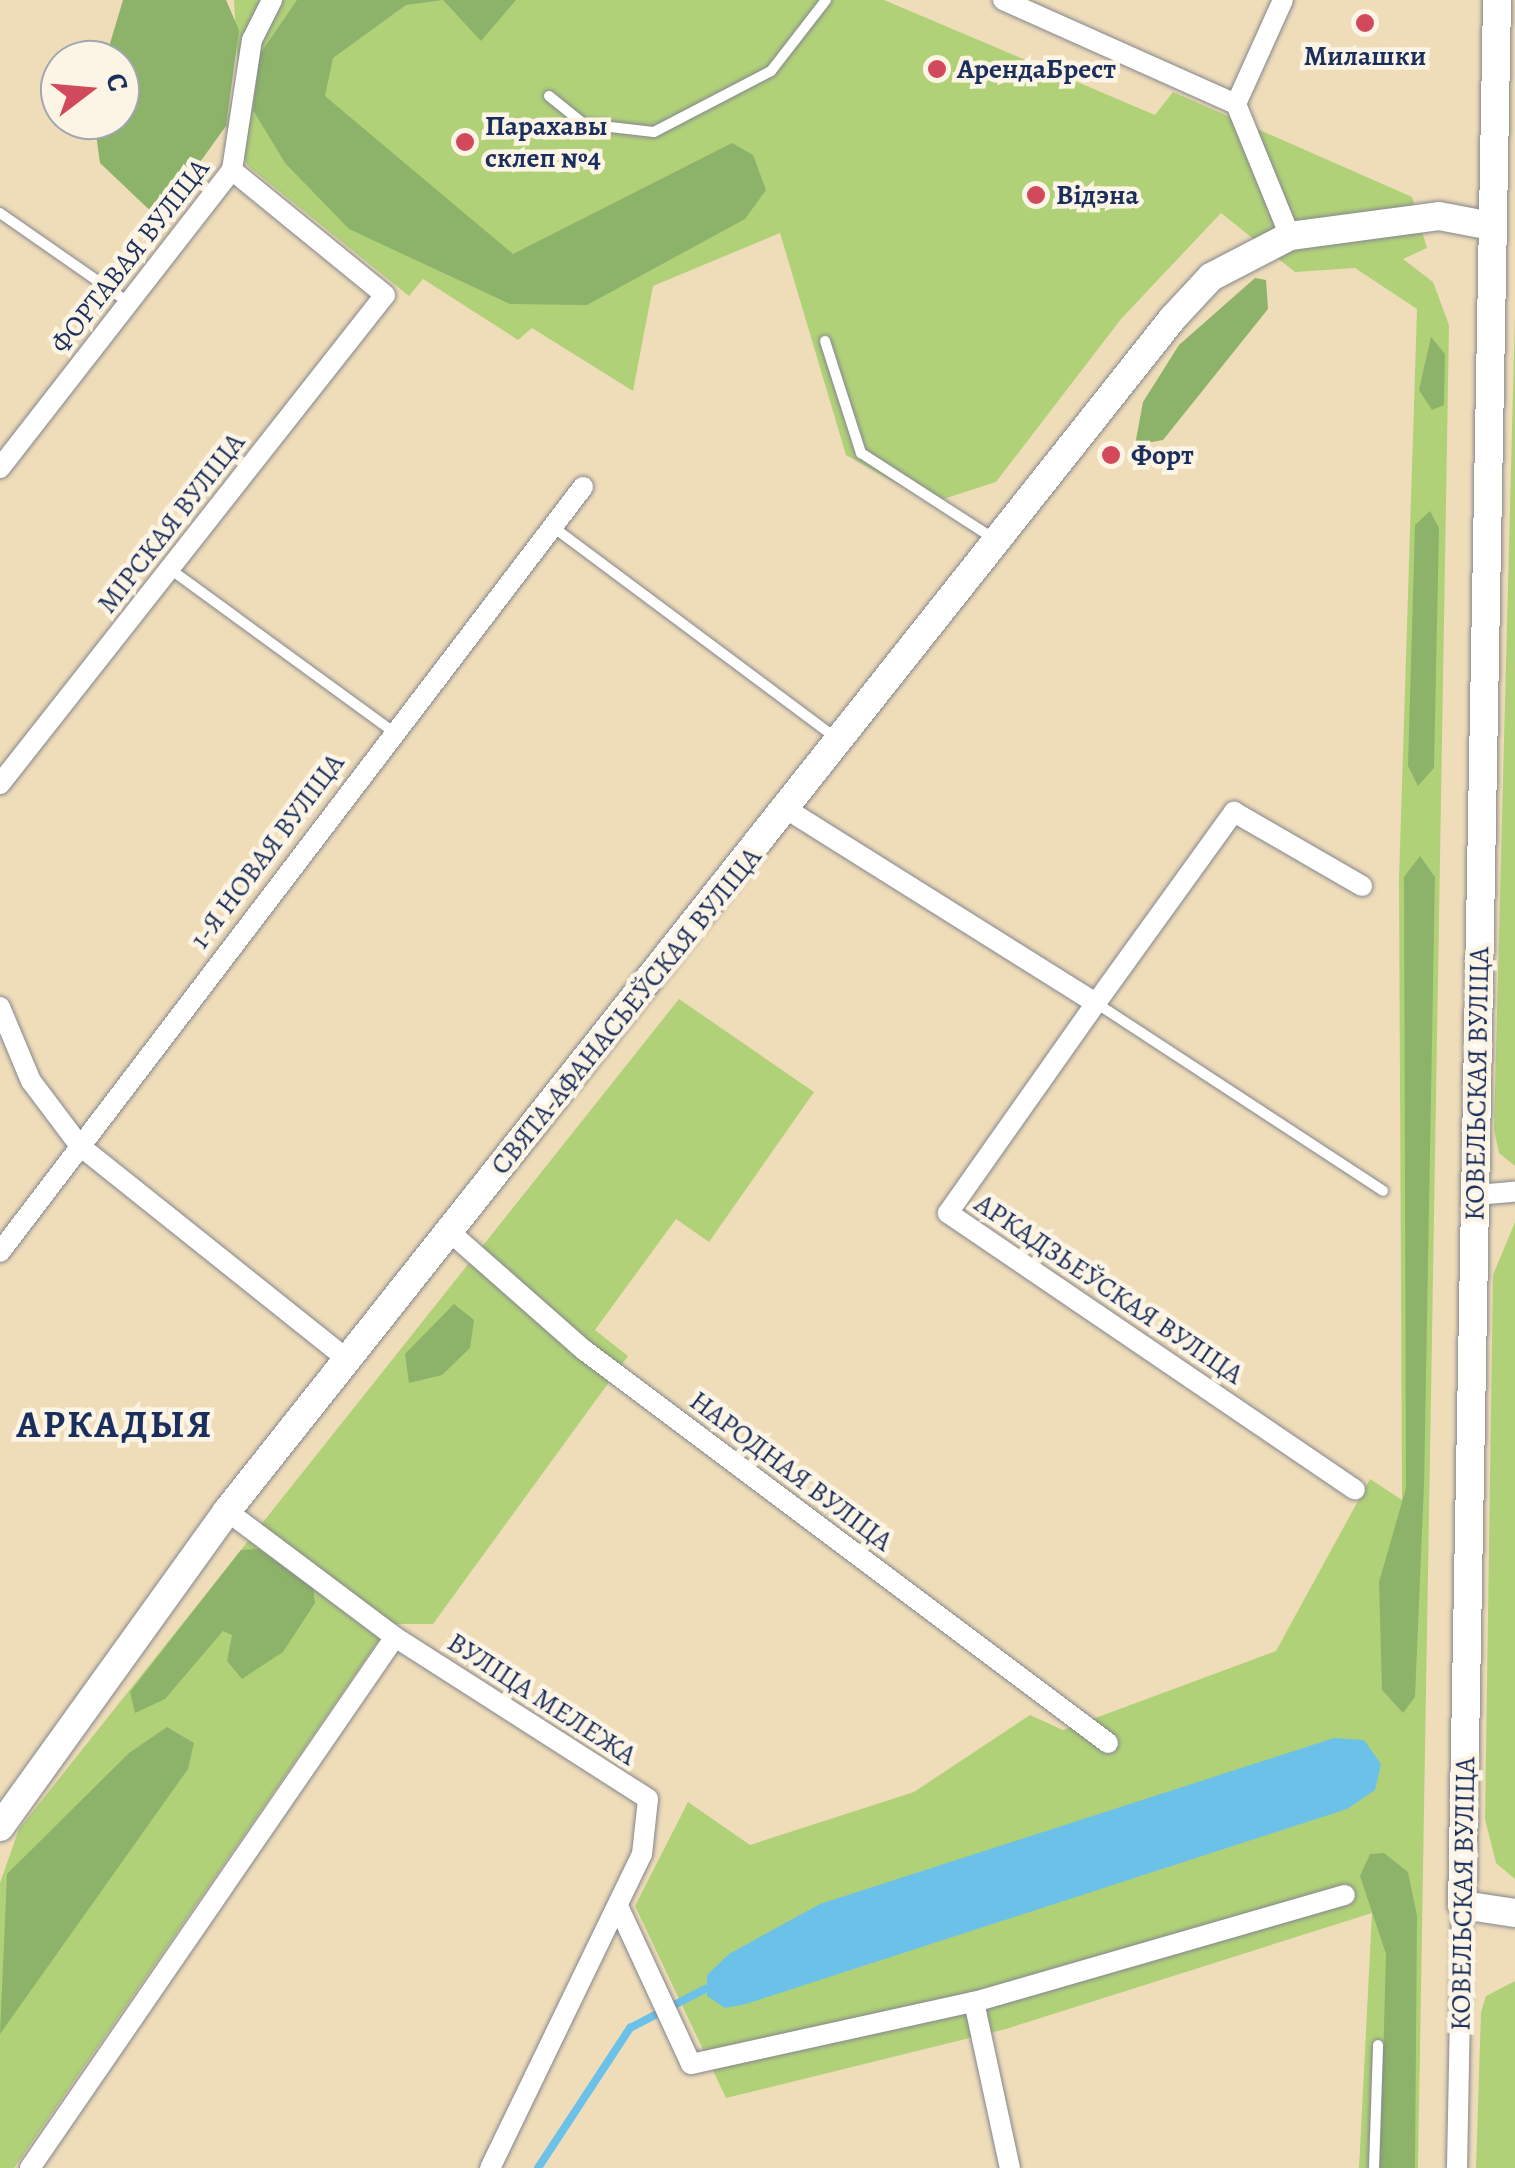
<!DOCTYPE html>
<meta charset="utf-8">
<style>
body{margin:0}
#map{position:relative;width:1515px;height:2168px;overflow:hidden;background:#efddba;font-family:Alegreya,serif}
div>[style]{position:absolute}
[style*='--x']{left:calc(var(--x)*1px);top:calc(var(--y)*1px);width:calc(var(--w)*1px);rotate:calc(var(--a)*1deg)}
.green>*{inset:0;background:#b1d179}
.forest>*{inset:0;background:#8cb369}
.water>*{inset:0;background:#6cc1e8}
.stream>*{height:8px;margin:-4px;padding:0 4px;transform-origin:4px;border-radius:4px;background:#6cc1e8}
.roads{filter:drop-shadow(0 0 2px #85868c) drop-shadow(0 0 2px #85868c)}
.lane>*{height:10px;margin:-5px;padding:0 5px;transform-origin:5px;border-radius:5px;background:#fff}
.street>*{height:20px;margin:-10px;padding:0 10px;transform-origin:10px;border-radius:10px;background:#fff}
.secondary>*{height:28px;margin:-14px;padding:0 14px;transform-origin:14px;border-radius:14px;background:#fff}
.dots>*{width:28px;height:28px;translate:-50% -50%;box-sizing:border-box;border:5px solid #fcf5e5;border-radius:50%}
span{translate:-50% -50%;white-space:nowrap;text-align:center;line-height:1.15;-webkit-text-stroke:9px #fcf5e5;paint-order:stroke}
.poi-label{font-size:28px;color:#1b2f5e;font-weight:700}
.left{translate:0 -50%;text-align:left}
.street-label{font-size:28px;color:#1b2f5e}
.district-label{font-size:38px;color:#1b2f5e;font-weight:700;letter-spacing:2.5px}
.north{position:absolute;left:40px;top:40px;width:100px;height:100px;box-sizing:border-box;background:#fcf5e5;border:2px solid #a2a6af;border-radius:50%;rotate:74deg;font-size:28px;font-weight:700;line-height:40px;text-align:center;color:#1b2f5e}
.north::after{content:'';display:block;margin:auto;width:35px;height:45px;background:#d1495b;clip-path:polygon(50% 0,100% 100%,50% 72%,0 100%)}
</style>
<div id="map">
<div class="green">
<div style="clip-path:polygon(234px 0,884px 0,1155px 115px,1173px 92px,1412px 197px,1427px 248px,1403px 259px,1433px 282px,1449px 325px,1418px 2168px,1359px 2168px,1372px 1913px,1006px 2029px,726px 2098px,635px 1906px,688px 1802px,750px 1845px,914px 1792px,1030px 1715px,1063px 1730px,1276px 1651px,1370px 1479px,1402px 1500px,1399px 879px,1417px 309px,1355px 268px,1295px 272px,1221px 213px,1121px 319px,996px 482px,931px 503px,846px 455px,780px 233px,653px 286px,633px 391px,532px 328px,518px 340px,423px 279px,409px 296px,248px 166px,226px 126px,238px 72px)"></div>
<div style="clip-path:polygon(1515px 313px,1515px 1166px,1499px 1153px,1494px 1130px)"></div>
<div style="clip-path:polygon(679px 999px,814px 1092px,709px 1242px,676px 1219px,595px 1330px,628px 1356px,433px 1624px,390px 1624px,14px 2168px,0 2168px,0 1883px,19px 1829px)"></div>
<div style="clip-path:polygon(1515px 1222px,1515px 1879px,1496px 1863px,1485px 1819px,1493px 1275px)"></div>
<div style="clip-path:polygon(1515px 1981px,1515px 2168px,1476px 2168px,1481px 2012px,1486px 1996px)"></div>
</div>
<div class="forest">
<div style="clip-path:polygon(123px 0,226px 0,239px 30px,226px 126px,159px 219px,100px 163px,94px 120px,120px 120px,120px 60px,105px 60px)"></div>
<div style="clip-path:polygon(297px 0,516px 0,481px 41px,443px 0,406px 5px,333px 58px,325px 96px,513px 254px,732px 143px,753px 155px,766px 190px,745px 219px,587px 305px,510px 304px,349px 229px,285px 163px,253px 110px,260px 54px)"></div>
<div style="clip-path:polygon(1255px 278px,1266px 280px,1268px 309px,1163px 440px,1135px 445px,1143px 402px,1179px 345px)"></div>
<div style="clip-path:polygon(1431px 337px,1445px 354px,1444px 405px,1432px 410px,1419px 390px)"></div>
<div style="clip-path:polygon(1430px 511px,1439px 528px,1434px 768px,1418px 786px,1408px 766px,1415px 525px)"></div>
<div style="clip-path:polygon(1420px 856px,1435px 877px,1424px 1485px,1415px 1697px,1403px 1713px,1382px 1690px,1379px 1582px,1406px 1488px,1404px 877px)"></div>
<div style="clip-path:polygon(454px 1304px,474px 1320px,470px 1348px,442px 1375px,409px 1383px,405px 1354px)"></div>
<div style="clip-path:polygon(258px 1549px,313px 1588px,315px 1603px,283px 1652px,242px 1679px,227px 1661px,232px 1635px,223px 1631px,165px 1699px,135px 1713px,130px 1692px,241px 1550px)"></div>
<div style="clip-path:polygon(167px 1727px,194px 1743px,188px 1769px,0 2034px,7px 1874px,129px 1753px)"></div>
<div style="clip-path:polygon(1384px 1853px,1408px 1872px,1417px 1916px,1415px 2168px,1380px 2168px,1386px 1954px,1360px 1876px,1370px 1854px)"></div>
</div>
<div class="water">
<div style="clip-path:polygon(1334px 1738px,1364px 1740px,1381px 1764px,1375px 1790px,1347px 1809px,746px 2004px,725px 2008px,707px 1996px,707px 1975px,729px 1954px,820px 1904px)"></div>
</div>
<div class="stream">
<div style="--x:538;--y:2168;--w:168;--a:-56.7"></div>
<div style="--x:630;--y:2028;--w:85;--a:-27.5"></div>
</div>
<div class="roads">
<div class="lane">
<div style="--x:549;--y:96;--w:45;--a:38.7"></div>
<div style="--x:584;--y:124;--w:70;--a:6.5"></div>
<div style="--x:654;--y:132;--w:132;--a:-27.5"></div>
<div style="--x:771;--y:71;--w:90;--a:-52.2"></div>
<div style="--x:0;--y:213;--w:156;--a:34.8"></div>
<div style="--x:825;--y:341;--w:118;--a:72.2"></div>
<div style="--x:861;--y:453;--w:161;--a:32.8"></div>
<div style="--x:553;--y:527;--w:353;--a:36.7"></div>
<div style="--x:170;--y:569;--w:275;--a:36.1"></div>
<div style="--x:1096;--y:1003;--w:343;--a:33.2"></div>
<div style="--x:1374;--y:2168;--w:123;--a:-88.1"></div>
</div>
<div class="street">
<div style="--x:1003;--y:0;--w:255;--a:24.1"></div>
<div style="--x:1236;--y:104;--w:143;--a:67.8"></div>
<div style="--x:1236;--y:104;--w:114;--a:-65.7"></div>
<div style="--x:0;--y:468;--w:378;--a:-52.1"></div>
<div style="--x:232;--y:170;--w:132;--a:-81.3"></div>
<div style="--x:252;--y:40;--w:45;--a:-63.4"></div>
<div style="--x:0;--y:784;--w:622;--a:-51.79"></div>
<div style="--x:385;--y:295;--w:198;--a:-140.8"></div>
<div style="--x:788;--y:810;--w:363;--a:32.1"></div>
<div style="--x:1096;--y:1003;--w:257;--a:125.2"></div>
<div style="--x:948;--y:1213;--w:492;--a:34.2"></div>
<div style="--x:1096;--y:1003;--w:236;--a:-54.2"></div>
<div style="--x:1234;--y:812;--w:148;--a:30"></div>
<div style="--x:0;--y:1007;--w:80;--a:67.3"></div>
<div style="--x:31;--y:1081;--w:81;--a:53"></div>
<div style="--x:80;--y:1146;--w:343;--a:38.6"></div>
<div style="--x:1477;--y:1195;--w:38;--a:-5"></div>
<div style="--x:450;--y:1232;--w:179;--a:41.4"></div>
<div style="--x:584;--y:1350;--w:655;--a:36.87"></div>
<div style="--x:0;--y:1252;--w:962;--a:-52.69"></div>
<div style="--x:227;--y:1511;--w:210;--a:36.9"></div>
<div style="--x:395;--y:1637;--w:300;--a:32.6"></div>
<div style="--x:648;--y:1799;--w:55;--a:96.2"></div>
<div style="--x:642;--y:1854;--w:349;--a:115.8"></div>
<div style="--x:618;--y:1906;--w:174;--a:65.2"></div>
<div style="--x:691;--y:2064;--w:290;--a:-12.4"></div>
<div style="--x:974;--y:2002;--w:386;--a:-16.1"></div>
<div style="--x:974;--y:2002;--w:170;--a:77.8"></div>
<div style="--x:30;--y:2168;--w:644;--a:-55.5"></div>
<div style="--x:1457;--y:2168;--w:263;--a:-88.9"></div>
</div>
<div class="secondary">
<div style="--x:1497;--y:0;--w:1905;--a:91.05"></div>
<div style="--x:1462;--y:1905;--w:54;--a:8.6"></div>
<div style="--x:0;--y:1827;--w:389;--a:-54.3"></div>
<div style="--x:227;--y:1511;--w:1521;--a:-51.59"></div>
<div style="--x:1172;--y:319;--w:57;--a:-47.1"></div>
<div style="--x:1211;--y:277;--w:89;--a:-27.4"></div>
<div style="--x:1290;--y:236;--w:150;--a:-7.6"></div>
<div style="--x:1439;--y:216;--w:48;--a:10.8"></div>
</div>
</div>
<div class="dots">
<div style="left:1365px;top:23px;background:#d1495b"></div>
<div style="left:937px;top:69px;background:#d1495b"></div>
<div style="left:465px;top:142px;background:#d1495b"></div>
<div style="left:1036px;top:195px;background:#d1495b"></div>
<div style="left:1111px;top:455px;background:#d1495b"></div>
</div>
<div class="poi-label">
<span style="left:1365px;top:56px">Милашки</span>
<span class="left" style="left:957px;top:69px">АрендаБрест</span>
<span class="left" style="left:485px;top:142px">Парахавы<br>склеп №4</span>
<span class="left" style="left:1056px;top:195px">Відэна</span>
<span class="left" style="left:1131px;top:455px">Форт</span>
</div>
<div class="street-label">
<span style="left:130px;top:256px;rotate:-52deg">ФОРТАВАЯ ВУЛІЦА</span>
<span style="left:171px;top:523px;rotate:-52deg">МІРСКАЯ ВУЛІЦА</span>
<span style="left:267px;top:851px;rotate:-53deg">1-Я НОВАЯ ВУЛІЦА</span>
<span style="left:626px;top:1011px;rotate:-51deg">СВЯТА-АФАНАСЬЕЎСКАЯ ВУЛІЦА</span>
<span style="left:1477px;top:1084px;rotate:-89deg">КОВЕЛЬСКАЯ ВУЛІЦА</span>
<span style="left:1109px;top:1289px;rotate:34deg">АРКАДЗЬЕЎСКАЯ ВУЛІЦА</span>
<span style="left:791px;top:1471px;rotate:37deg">НАРОДНАЯ ВУЛІЦА</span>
<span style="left:542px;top:1699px;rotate:33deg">ВУЛІЦА МЕЛЕЖА</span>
<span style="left:1463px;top:1894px;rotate:-89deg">КОВЕЛЬСКАЯ ВУЛІЦА</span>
</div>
<div class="district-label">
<span style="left:115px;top:1425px">АРКАДЫЯ</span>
</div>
<div class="north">С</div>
</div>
